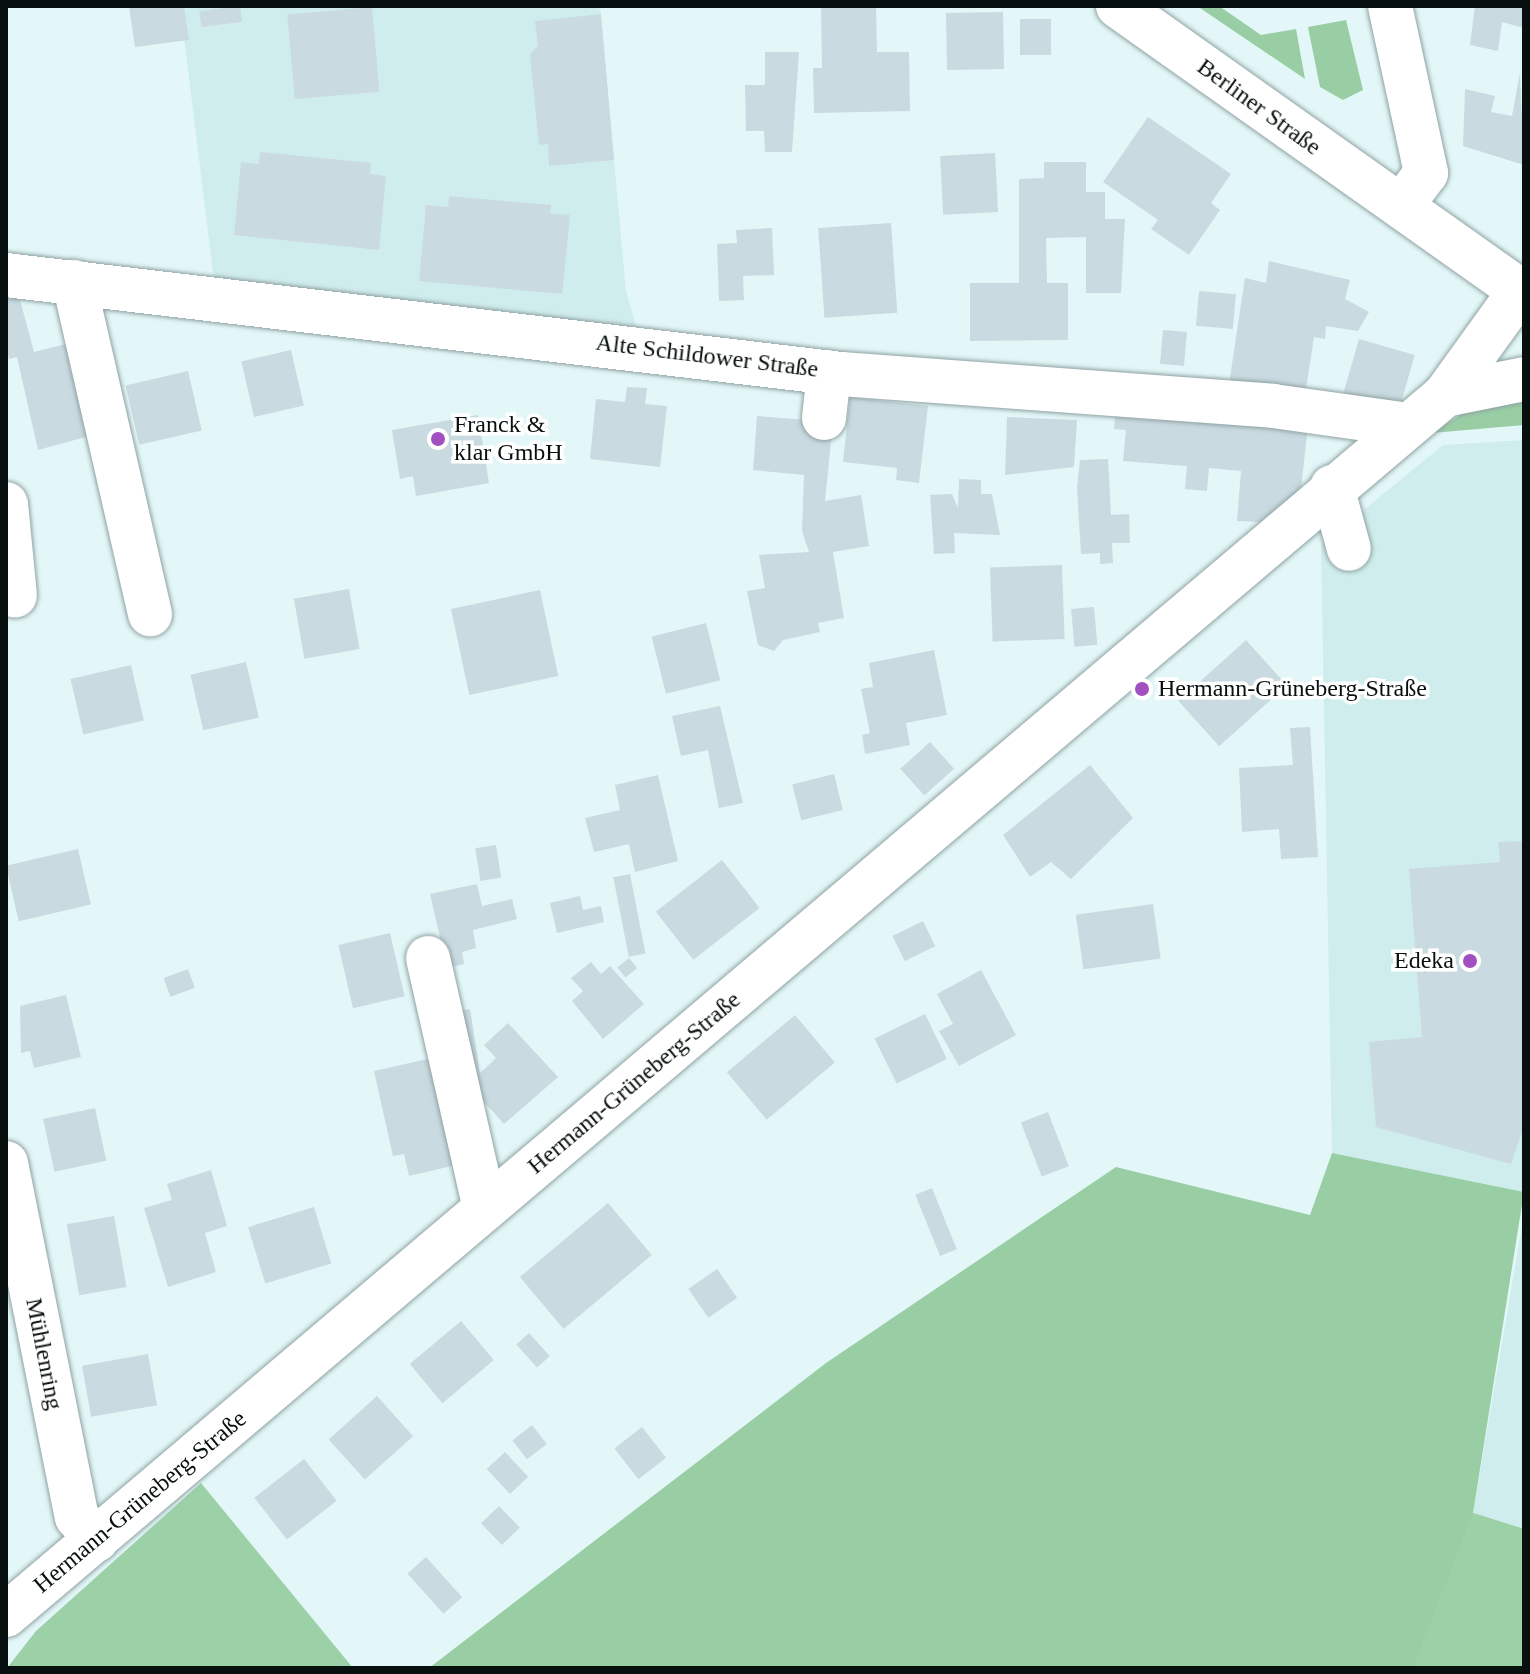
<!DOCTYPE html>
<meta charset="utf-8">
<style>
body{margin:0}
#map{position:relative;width:1530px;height:1674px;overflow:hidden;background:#e3f7f8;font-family:"Times New Roman",serif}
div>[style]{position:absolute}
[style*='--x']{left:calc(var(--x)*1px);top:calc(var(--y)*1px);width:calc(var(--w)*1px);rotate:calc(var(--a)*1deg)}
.built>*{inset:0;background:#d0edee}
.green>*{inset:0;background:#99cea5}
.forest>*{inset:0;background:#9cd1a8}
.building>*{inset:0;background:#c9dae1;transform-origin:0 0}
.roads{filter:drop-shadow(0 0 2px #90a2a3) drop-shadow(0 0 2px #90a2a3)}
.minor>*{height:44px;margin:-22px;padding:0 22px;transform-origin:22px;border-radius:22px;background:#fff}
.major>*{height:44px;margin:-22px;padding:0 22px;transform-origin:22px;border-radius:22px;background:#fff}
.dots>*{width:22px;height:22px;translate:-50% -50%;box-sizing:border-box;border:4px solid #fff;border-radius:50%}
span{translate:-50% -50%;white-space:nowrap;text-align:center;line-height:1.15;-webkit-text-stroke:7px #fff;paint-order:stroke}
.street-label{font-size:24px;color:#080f0f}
.poi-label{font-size:24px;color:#080f0f}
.left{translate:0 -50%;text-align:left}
.right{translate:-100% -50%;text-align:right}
.frame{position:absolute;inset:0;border:8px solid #080f0f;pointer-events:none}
</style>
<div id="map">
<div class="built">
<div style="clip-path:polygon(180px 6px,600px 6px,626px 291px,639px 336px,215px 288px)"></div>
<div style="clip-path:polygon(1524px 440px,1524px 1192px,1332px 1153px,1321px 545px,1443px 445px)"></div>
<div style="clip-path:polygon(1524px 1214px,1524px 1529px,1473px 1513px)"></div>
</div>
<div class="green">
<div style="clip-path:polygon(1197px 6px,1219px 6px,1261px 35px,1296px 29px,1305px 79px)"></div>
<div style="clip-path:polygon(1346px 20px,1363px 90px,1343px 100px,1320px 87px,1308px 27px)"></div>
<div style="clip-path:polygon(1524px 402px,1524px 425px,1432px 433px,1468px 410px)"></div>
<div style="clip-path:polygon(1332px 1153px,1524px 1192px,1473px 1513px,1524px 1529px,1524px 1668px,429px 1668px,826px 1363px,1116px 1167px,1310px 1215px)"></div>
</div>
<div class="forest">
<div style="clip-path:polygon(201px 1483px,353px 1668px,7px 1668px,36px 1631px)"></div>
<div style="clip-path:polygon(1473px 1513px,1524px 1529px,1524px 1668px,1413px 1668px)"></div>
</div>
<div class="building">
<div style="clip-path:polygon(129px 6px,184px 6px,189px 40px,135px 47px)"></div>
<div style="left:240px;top:6px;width:16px;height:41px;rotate:83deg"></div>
<div style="clip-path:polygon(821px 6px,876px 6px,877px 52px,909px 52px,910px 111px,814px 113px,813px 68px,822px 68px)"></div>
<div style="clip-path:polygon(1475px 6px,1524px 6px,1524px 28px,1502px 22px,1498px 51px,1470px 45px)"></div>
<div style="left:372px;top:7px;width:85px;height:85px;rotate:85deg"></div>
<div style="left:1003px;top:12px;width:57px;height:57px;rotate:89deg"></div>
<div style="clip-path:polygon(601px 14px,614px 160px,549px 166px,548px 144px,539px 145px,530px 54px,538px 46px,535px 21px)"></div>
<div style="left:1051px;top:19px;width:36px;height:31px;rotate:90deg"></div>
<div style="clip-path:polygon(765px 52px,799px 52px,792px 152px,765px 152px,764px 131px,746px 131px,745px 85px,765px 85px)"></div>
<div style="clip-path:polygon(1520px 73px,1524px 165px,1463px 146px,1465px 89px,1495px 96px,1491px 112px,1512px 116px)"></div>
<div style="clip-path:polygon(1148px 117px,1231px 174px,1211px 203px,1220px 210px,1189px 255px,1151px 229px,1158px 220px,1103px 182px)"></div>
<div style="clip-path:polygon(260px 152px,371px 163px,370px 174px,386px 176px,379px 250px,234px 235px,241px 162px,259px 164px)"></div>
<div style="left:995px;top:153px;width:59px;height:55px;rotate:87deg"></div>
<div style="clip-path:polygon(1044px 162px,1086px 162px,1086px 192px,1105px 192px,1105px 219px,1125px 219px,1121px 293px,1086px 293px,1086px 237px,1046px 238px,1047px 283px,1068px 283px,1068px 340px,970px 341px,970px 283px,1019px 283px,1019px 179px,1044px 178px)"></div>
<div style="clip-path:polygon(449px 196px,551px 205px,550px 213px,570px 215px,562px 294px,419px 281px,426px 205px,448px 207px)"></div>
<div style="left:891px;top:223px;width:90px;height:73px;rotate:86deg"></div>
<div style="clip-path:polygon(772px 228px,774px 275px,743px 276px,744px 300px,719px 301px,717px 244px,737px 243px,736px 230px)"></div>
<div style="clip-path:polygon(1269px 261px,1350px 280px,1345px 299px,1369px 312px,1358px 331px,1326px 326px,1325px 339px,1314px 337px,1306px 389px,1229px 384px,1245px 278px,1266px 283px)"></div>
<div style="left:1199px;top:291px;width:37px;height:35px;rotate:5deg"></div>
<div style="clip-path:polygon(19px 296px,34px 352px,70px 343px,100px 433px,38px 450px,17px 357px,9px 359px,6px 346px,6px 300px)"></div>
<div style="left:1163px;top:330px;width:24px;height:34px;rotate:5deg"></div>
<div style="left:1359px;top:339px;width:58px;height:56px;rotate:16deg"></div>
<div style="left:291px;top:350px;width:57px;height:51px;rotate:77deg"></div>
<div style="left:188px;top:371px;width:61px;height:64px;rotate:77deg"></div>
<div style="clip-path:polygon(627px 387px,647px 388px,645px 404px,667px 406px,660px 467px,590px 459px,596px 399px,625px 402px)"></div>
<div style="clip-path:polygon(850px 397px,928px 406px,919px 483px,896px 480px,897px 468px,843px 462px)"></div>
<div style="clip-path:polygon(1116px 409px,1308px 426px,1301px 489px,1260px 522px,1237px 521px,1241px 471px,1209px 468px,1207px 491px,1185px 489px,1187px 466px,1123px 461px,1126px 430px,1114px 429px)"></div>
<div style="clip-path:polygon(478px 415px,489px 483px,416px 496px,413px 476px,400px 479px,392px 430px)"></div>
<div style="clip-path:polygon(757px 416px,833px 422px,825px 501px,861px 495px,869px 546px,833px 552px,844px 618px,818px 623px,820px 632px,783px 640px,774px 651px,758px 645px,747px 591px,765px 588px,759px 555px,809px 552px,802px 531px,804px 475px,753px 470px)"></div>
<div style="clip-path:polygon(1007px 417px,1077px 420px,1074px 467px,1005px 475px)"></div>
<div style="clip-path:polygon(1108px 459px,1111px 515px,1129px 514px,1130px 543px,1112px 543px,1113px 563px,1100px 564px,1100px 553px,1081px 554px,1077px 488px,1080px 460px)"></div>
<div style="clip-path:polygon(959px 479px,981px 480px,981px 494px,992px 494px,1000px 535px,954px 533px,955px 553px,934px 554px,930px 495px,952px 494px,958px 508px)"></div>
<div style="left:1062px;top:565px;width:74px;height:72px;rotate:88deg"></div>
<div style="left:349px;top:589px;width:61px;height:56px;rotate:80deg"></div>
<div style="left:540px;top:590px;width:88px;height:91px;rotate:78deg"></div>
<div style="left:1094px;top:607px;width:38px;height:23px;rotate:85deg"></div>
<div style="left:706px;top:623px;width:59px;height:56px;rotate:76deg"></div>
<div style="left:1246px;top:640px;width:61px;height:91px;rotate:48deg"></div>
<div style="clip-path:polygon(934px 650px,947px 715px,906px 723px,910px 745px,865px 754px,862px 735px,870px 733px,861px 689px,873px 687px,869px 663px)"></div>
<div style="left:246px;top:662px;width:57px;height:57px;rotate:77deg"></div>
<div style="left:131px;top:665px;width:57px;height:62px;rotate:77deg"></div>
<div style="clip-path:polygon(720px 706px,743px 803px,719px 808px,708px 750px,681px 756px,672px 716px)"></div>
<div style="clip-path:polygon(1310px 727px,1318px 857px,1281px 859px,1279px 829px,1242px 832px,1239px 768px,1293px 765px,1290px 728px)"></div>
<div style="left:930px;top:742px;width:36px;height:40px;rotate:48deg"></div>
<div style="clip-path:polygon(1090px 765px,1133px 818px,1071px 879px,1051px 862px,1030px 877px,1003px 835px)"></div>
<div style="left:834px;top:774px;width:37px;height:43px;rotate:76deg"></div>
<div style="clip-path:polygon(658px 775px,678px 861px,635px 872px,629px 844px,594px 852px,585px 818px,620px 810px,615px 785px)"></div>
<div style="clip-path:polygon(1524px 841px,1524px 1126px,1511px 1164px,1376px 1127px,1369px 1042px,1422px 1037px,1409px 869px,1500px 862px,1498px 842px)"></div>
<div style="left:496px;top:845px;width:33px;height:21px;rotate:81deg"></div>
<div style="left:78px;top:849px;width:57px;height:74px;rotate:77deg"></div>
<div style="left:722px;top:860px;width:61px;height:84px;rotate:52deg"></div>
<div style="left:630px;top:874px;width:81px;height:17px;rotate:79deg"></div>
<div style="clip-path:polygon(477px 884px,482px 906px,512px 899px,517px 919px,473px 930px,476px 948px,462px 952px,464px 964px,447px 968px,430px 894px)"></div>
<div style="clip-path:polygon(580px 896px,583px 910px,601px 906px,604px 922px,557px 933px,550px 903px)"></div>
<div style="left:1153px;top:904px;width:55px;height:78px;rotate:82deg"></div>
<div style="left:923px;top:921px;width:28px;height:34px;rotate:64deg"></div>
<div style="left:390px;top:933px;width:65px;height:53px;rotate:77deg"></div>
<div style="left:629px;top:958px;width:13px;height:15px;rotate:51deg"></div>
<div style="clip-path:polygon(591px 962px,601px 974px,610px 966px,644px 1004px,603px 1039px,572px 1001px,583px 991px,571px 978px)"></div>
<div style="left:188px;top:969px;width:20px;height:26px;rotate:70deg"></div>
<div style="clip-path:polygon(981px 970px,1016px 1035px,959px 1066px,939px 1031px,953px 1024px,937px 994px)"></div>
<div style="clip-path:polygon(66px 995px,81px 1057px,34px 1068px,30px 1051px,21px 1053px,20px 1006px)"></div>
<div style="clip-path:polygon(470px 1009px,480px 1073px,496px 1058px,484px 1045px,508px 1023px,558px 1077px,504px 1124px,466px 1082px,453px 1012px)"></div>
<div style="left:925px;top:1014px;width:50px;height:56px;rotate:64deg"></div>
<div style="left:795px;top:1015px;width:62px;height:89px;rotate:50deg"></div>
<div style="clip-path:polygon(432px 1058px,456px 1165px,409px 1176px,404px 1154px,393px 1156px,374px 1071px)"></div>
<div style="left:95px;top:1108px;width:54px;height:53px;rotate:78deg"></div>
<div style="left:1048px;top:1112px;width:58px;height:29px;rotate:69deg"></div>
<div style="clip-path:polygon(211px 1170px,227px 1226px,205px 1233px,216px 1272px,168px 1287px,144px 1208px,172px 1200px,167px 1184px)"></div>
<div style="left:932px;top:1188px;width:66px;height:18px;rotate:68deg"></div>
<div style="left:608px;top:1203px;width:68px;height:115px;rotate:50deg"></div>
<div style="left:314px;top:1207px;width:59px;height:69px;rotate:73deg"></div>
<div style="left:114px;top:1216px;width:72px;height:48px;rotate:80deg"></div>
<div style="left:717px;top:1269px;width:35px;height:35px;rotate:55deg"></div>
<div style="left:461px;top:1321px;width:51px;height:67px;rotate:50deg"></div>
<div style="left:529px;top:1333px;width:31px;height:17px;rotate:48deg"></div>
<div style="left:148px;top:1354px;width:52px;height:67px;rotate:80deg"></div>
<div style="left:377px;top:1396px;width:54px;height:65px;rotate:48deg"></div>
<div style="left:532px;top:1425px;width:24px;height:25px;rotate:52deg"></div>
<div style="left:642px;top:1427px;width:39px;height:35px;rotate:52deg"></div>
<div style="left:505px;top:1452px;width:34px;height:25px;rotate:47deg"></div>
<div style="left:304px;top:1459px;width:53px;height:63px;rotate:52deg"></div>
<div style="left:499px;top:1506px;width:30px;height:25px;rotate:46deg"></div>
<div style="left:426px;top:1557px;width:54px;height:25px;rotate:48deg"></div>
</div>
<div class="roads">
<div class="minor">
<div style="--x:6;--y:275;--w:841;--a:6.76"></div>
<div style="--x:841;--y:374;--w:433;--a:4.2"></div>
<div style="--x:1273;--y:406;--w:137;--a:8"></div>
<div style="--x:74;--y:282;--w:341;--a:77.1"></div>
<div style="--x:1445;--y:395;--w:81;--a:-11.4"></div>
<div style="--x:824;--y:418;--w:46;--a:-83.8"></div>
<div style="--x:1332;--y:487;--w:64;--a:74.7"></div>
<div style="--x:6;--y:504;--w:92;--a:84.4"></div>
<div style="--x:428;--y:958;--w:257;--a:77.2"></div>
<div style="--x:6;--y:1163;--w:361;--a:78.7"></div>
<div style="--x:77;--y:1517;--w:30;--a:50"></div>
<div style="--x:6;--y:1615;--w:1887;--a:-40.29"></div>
<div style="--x:1445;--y:395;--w:128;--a:-54.2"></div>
</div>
<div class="major">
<div style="--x:1118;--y:6;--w:497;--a:35.3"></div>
<div style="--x:1390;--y:6;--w:171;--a:77.8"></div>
<div style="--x:1426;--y:173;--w:40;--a:127"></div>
</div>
</div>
<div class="dots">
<div style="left:438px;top:439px;background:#a250bf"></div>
<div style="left:1142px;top:689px;background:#a250bf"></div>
<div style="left:1470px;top:961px;background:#a250bf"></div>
</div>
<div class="street-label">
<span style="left:1259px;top:107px;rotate:36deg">Berliner Straße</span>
<span style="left:707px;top:356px;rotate:7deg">Alte Schildower Straße</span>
<span style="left:634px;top:1083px;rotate:-40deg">Hermann-Grüneberg-Straße</span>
<span style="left:44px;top:1354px;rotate:79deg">Mühlenring</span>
<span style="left:140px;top:1502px;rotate:-40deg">Hermann-Grüneberg-Straße</span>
</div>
<div class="poi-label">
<span class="left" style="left:454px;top:439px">Franck &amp;<br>klar GmbH</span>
<span class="left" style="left:1158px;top:689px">Hermann-Grüneberg-Straße</span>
<span class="right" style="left:1454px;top:961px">Edeka</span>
</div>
<div class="frame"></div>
</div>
